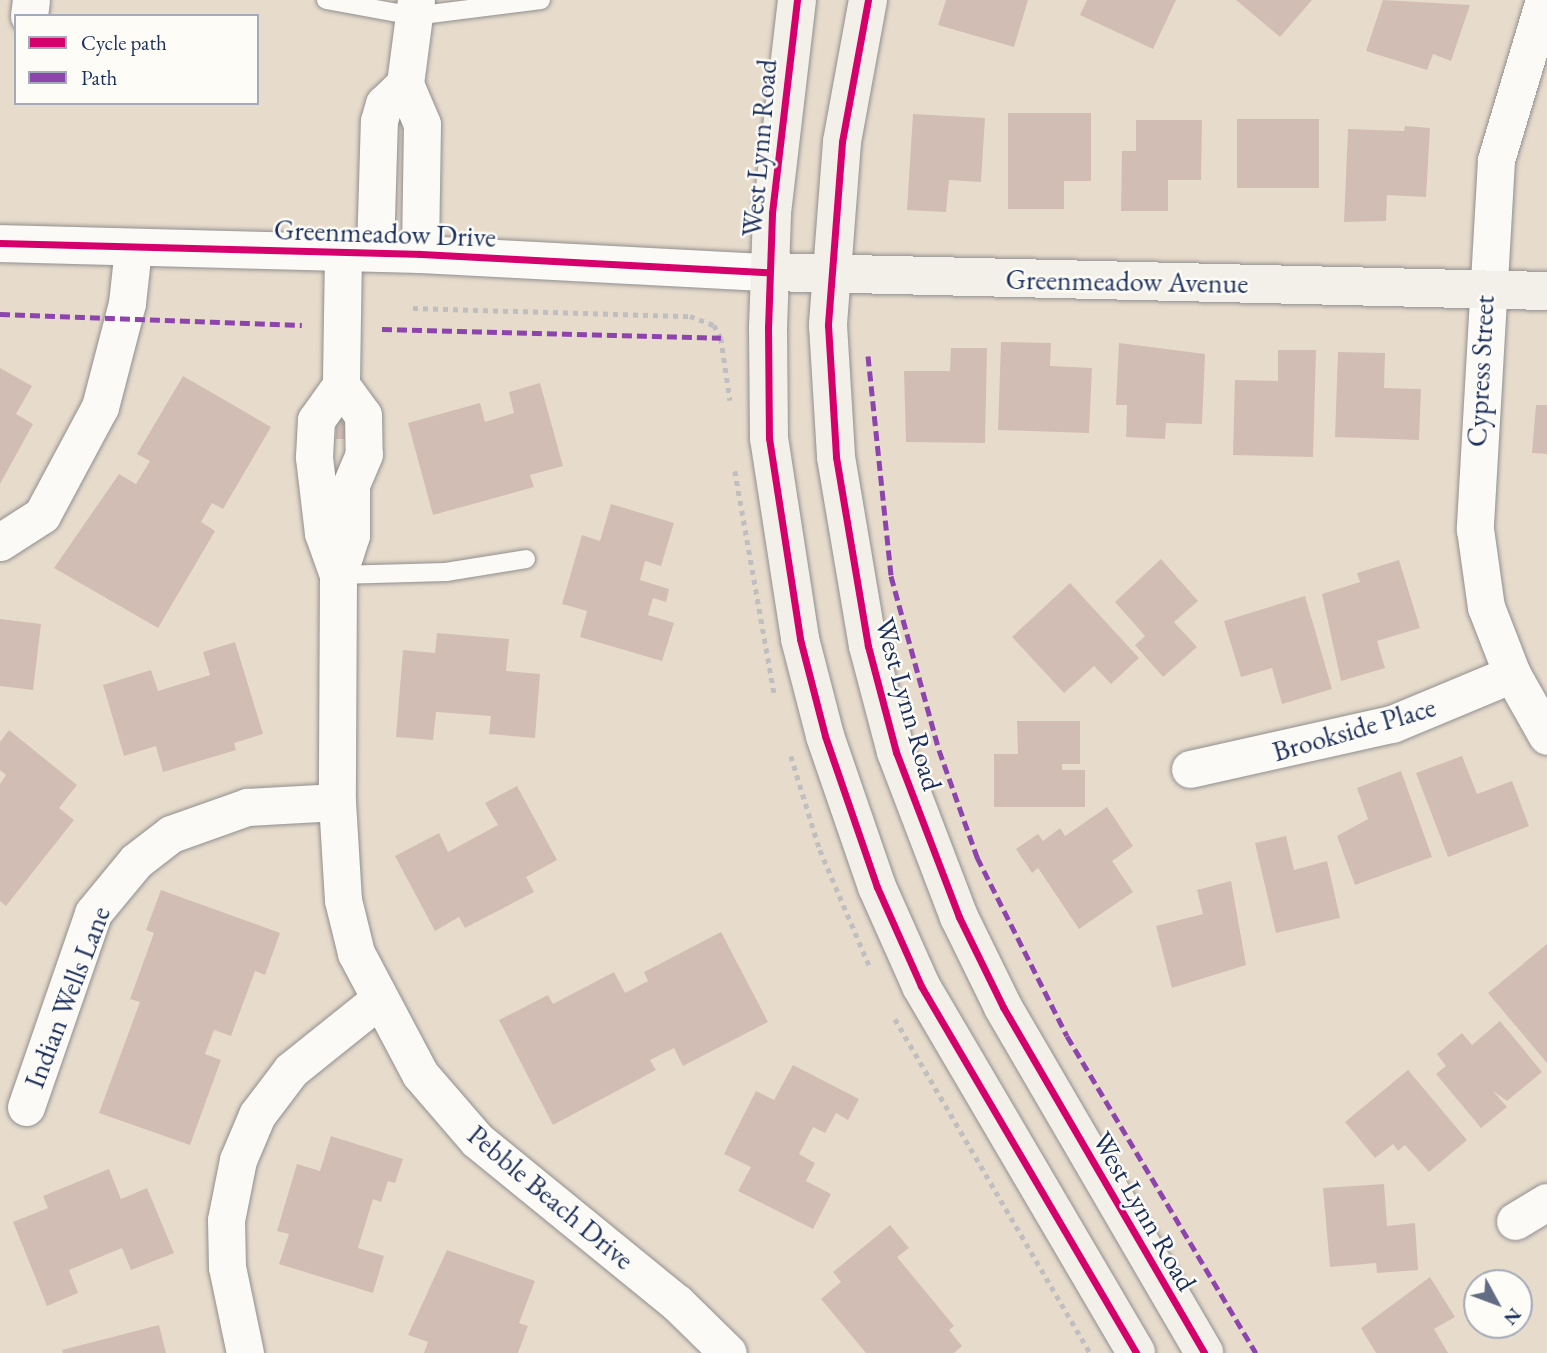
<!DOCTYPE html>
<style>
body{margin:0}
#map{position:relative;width:1547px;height:1353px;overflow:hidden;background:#e7dccc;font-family:"EB Garamond",serif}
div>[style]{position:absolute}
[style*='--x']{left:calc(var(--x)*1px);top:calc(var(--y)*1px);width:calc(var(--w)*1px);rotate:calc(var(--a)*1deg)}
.building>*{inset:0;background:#d2bdb4;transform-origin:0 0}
.path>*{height:4.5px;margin-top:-2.25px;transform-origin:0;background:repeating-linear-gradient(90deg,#bfbec1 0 5px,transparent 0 10px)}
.roads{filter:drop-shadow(0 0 2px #918f8f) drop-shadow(0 0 2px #918f8f)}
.lane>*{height:18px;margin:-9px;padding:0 9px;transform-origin:9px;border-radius:9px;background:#fbfaf7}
.street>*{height:37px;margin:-18.5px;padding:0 18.5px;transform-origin:18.5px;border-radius:18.5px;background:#fbfaf7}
.secondary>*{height:38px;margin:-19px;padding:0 19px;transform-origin:19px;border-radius:19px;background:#f3f0e9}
.quiet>*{height:5px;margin-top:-2.5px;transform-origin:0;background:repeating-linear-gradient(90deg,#8e44ad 0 10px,transparent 0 15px)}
.cycleway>*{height:7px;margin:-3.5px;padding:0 3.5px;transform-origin:3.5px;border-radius:3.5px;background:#d6006c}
span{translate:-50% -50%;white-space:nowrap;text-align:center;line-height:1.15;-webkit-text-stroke:5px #fdfcf7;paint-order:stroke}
.street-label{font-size:28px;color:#1b2f5e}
.legend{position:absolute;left:14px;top:14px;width:245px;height:91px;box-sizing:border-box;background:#fdfcf7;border:2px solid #a3aaba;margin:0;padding:9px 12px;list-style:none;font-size:21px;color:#1b2f5e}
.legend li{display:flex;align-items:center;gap:14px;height:35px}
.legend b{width:35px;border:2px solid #a3aaba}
.north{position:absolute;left:1463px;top:1269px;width:70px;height:70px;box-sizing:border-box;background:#fdfcf7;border:2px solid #a3aaba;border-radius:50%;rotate:131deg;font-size:19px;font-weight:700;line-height:28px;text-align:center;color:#1b2f5e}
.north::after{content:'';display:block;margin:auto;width:24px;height:32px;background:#626c84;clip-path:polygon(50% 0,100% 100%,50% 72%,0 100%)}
</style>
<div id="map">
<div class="building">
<div style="clip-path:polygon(946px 0,1028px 0,1014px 47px,938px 25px)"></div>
<div style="clip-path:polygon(1087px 0,1176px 0,1153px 49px,1080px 15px)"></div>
<div style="clip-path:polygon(1236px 0,1312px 0,1280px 37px)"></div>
<div style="clip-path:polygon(1383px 0,1470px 5px,1451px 61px,1433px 54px,1427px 70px,1366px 51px)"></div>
<div style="clip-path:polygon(1008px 113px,1091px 113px,1091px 181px,1064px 181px,1064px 209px,1008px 209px)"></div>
<div style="clip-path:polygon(913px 114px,985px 118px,981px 182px,949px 180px,946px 212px,907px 210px)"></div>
<div style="left:1319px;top:119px;width:69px;height:82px;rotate:90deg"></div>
<div style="clip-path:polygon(1136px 120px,1202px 120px,1201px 180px,1168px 180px,1168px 211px,1121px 211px,1122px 151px,1136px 151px)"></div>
<div style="clip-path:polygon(1405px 126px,1430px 128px,1426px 197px,1387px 195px,1386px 221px,1344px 222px,1348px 129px,1404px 131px)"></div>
<div style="clip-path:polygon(1001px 342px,1051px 343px,1050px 366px,1092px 368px,1089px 433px,998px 430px)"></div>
<div style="clip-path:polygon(1119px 343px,1205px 354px,1202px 424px,1166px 423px,1165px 439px,1126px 437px,1127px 405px,1116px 405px)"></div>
<div style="clip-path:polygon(951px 348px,987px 348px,985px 443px,906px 442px,904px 371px,950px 371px)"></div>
<div style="clip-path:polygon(1278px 350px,1316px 350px,1313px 457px,1233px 455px,1235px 380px,1278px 381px)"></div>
<div style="clip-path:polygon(1338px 352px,1385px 353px,1384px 388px,1421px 389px,1419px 440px,1335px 437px)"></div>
<div style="clip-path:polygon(0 368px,32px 386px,16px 414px,33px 424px,0 484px)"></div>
<div style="clip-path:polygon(183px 376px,271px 427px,223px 509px,212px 503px,201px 522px,215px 531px,158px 628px,54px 568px,119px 474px,136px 484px,150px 461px,137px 454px)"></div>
<div style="clip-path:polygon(540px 383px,563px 466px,530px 475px,534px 487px,433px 515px,408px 423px,480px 403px,485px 422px,514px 413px,509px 392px)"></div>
<div style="clip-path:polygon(1536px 405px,1547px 405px,1547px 454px,1532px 453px)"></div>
<div style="left:336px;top:420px;width:16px;height:19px"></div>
<div style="clip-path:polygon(611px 504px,674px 523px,661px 566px,645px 561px,640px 580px,669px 589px,666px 602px,653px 598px,648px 615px,674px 623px,662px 661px,580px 637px,587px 611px,562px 604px,582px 535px,600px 541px)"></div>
<div style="clip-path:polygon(1161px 559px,1198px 601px,1174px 622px,1197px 647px,1163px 677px,1135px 645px,1145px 636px,1115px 602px)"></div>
<div style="clip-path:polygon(1399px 560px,1420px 628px,1377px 641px,1385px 668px,1341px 681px,1322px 594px,1360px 582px,1357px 573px)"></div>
<div style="clip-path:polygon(1070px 583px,1139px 658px,1111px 684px,1094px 666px,1064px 693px,1012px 637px)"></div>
<div style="clip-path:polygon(1305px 596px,1332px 689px,1282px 704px,1272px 668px,1241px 677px,1224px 621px)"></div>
<div style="clip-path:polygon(0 619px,41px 624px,33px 690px,0 686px)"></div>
<div style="clip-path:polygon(437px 633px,509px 639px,506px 671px,540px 674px,535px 738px,489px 734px,491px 716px,436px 712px,433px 740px,396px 737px,403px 650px,435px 653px)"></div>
<div style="clip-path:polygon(235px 642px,263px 734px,234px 743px,236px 750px,163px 772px,156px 746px,124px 756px,103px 685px,151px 670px,158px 691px,210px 675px,203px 652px)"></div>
<div style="clip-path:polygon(1017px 721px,1080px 721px,1080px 764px,1062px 764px,1062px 770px,1085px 770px,1085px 807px,994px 807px,994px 754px,1018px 754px)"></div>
<div style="clip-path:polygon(9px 730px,77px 785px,59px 808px,74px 820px,6px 906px,0 901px,0 784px,6px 775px,0 770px,0 742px)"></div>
<div style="clip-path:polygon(1462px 756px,1477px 794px,1512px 781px,1529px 826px,1448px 857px,1416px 773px)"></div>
<div style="clip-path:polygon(1401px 771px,1432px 857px,1355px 885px,1337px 836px,1368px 819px,1357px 788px)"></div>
<div style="clip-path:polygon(517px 786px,557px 860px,526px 877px,534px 892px,465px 928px,459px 917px,435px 931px,395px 856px,439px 833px,448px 852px,498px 825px,485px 803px)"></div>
<div style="clip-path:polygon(1107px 807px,1133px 846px,1112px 861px,1133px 892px,1079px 929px,1038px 868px,1032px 873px,1016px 849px,1038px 834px,1043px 841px,1060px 828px,1065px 836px)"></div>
<div style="clip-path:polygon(1286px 836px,1294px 870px,1327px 861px,1340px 918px,1276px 933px,1255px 843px)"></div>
<div style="clip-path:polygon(1231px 881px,1246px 965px,1172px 988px,1156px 926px,1203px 914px,1197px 890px)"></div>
<div style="clip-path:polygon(161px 890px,280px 933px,265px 975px,255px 971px,231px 1036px,214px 1030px,205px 1054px,221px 1060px,190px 1145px,99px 1113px,140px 1002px,130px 999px,154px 933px,146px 930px)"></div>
<div style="clip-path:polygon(721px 932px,768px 1022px,683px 1066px,674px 1048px,650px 1060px,656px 1070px,553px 1125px,499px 1020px,548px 995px,553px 1004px,614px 972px,625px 993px,648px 981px,644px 972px)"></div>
<div style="clip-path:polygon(1547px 944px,1547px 1063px,1488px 993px)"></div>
<div style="clip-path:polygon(1500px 1021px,1542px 1072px,1507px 1101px,1493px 1091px,1507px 1107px,1481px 1128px,1436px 1074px,1446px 1066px,1437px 1054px,1462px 1033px,1472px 1045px)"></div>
<div style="clip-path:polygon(793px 1065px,859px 1099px,848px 1120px,836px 1113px,825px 1133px,813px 1127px,799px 1154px,815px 1163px,806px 1181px,831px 1194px,813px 1229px,738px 1191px,751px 1167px,724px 1154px,756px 1091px,774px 1100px)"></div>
<div style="clip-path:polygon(1408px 1070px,1467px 1140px,1429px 1172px,1405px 1145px,1398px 1151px,1393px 1144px,1375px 1158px,1345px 1122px)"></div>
<div style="clip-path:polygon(331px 1136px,403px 1159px,395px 1183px,388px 1181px,381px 1202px,373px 1199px,358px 1248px,384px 1256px,373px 1293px,279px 1264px,289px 1234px,277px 1231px,297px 1164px,320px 1171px)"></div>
<div style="clip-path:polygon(109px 1169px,121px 1199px,147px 1188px,174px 1253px,131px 1270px,122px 1248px,69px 1270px,78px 1293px,47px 1306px,13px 1222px,48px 1208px,43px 1196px)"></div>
<div style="clip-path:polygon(1384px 1184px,1387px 1226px,1415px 1223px,1418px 1270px,1377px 1273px,1376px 1263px,1330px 1267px,1323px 1188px)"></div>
<div style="clip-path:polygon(890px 1225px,909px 1248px,897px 1257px,954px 1326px,949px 1330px,962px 1346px,954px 1353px,866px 1353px,821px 1299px,841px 1282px,833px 1272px)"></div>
<div style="clip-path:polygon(447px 1250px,535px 1281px,519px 1323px,528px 1326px,518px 1353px,424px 1353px,428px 1342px,408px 1335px)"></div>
<div style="clip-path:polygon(1430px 1277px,1455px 1317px,1434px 1329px,1448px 1353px,1376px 1353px,1361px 1328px)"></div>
<div style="clip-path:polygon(159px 1325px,166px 1353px,63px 1353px,62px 1350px)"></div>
</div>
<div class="path">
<div style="--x:413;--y:308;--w:277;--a:1.7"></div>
<div style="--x:690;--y:316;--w:26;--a:21"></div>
<div style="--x:714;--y:325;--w:15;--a:62"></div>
<div style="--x:721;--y:338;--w:63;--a:81.7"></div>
<div style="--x:735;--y:471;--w:225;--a:80"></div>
<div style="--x:791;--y:756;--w:98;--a:72.9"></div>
<div style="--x:820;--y:850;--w:127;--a:66.9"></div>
<div style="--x:895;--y:1019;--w:387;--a:59.7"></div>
</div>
<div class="roads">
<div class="lane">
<div style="--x:326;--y:0;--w:89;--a:10.3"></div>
<div style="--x:414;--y:16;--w:128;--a:-7.2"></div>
<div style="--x:338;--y:575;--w:108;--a:-1.6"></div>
<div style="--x:446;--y:572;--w:81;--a:-9.2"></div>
</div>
<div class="street">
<div style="--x:416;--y:0;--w:85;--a:97.5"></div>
<div style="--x:405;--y:84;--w:43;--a:67"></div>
<div style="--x:422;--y:124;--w:130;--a:90.9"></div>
<div style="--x:1544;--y:0;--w:167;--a:106.7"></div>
<div style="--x:1496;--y:160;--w:370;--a:93.3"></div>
<div style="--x:1475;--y:529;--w:79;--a:82"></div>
<div style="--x:1486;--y:607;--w:72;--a:68.8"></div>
<div style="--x:1512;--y:674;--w:71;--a:60.6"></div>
<div style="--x:29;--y:16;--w:16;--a:-83"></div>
<div style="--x:0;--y:243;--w:420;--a:1.5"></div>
<div style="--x:420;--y:254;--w:349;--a:3"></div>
<div style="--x:343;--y:252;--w:133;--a:90.9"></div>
<div style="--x:341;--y:385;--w:37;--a:54"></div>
<div style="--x:363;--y:415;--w:39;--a:89"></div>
<div style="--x:364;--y:454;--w:34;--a:113"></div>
<div style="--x:351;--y:485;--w:50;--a:90"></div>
<div style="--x:351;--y:535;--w:42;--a:108"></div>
<div style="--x:338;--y:575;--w:227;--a:90.3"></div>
<div style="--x:337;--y:802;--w:98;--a:86.5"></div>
<div style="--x:343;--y:900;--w:55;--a:76.2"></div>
<div style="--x:356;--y:953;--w:137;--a:62.1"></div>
<div style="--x:420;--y:1074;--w:87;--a:49.2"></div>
<div style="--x:477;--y:1140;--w:258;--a:39.2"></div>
<div style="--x:677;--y:1303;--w:71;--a:44.4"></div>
<div style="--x:375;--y:252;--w:131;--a:-88.3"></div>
<div style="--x:379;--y:121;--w:18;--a:-74"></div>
<div style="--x:384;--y:104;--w:29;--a:-44"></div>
<div style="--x:0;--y:542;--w:50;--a:-32.7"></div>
<div style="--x:42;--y:515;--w:123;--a:-61.8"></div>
<div style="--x:100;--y:407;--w:107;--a:-75.4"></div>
<div style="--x:127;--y:303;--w:54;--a:-83.7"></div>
<div style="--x:338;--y:575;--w:45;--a:-109.7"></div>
<div style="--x:323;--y:533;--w:77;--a:-96.8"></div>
<div style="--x:314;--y:457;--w:37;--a:-87"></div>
<div style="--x:316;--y:420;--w:43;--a:-54.5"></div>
<div style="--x:1190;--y:769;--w:207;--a:-12.6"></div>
<div style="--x:1392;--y:724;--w:130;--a:-22.6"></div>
<div style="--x:26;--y:1107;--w:205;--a:-70.9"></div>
<div style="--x:93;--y:913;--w:67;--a:-50.4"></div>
<div style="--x:136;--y:861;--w:44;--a:-37.6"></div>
<div style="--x:171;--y:834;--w:81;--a:-19.6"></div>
<div style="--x:247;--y:807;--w:90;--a:-3.2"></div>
<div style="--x:1515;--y:1221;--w:37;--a:-31"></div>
<div style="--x:245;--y:1353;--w:88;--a:-101.8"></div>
<div style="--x:227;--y:1267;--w:47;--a:-91.2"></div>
<div style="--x:226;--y:1220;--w:61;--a:-78.7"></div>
<div style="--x:238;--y:1160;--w:49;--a:-67.1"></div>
<div style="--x:257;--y:1115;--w:56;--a:-52.9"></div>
<div style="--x:291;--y:1070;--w:110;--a:-38.7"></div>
</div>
<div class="secondary">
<div style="--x:797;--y:0;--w:215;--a:96.7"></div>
<div style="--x:772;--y:214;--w:113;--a:92"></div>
<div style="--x:768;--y:327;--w:111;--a:89.5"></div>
<div style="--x:769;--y:438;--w:203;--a:81.2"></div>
<div style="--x:800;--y:639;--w:100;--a:75.5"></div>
<div style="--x:825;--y:736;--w:160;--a:71"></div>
<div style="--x:877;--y:887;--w:108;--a:66"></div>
<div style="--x:921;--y:986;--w:425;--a:59.6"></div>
<div style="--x:868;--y:0;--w:144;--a:100.4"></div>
<div style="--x:842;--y:142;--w:184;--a:94.4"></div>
<div style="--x:828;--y:325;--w:132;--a:86.5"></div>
<div style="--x:836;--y:457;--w:192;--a:80.4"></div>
<div style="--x:868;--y:646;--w:110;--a:75.2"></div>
<div style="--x:896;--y:752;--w:177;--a:69.1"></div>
<div style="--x:959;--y:917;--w:100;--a:63.9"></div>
<div style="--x:1003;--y:1007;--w:400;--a:59.8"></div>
<div style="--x:769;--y:272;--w:778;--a:1.4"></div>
</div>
</div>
<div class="quiet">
<div style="--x:0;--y:314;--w:302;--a:2.1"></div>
<div style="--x:382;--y:329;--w:339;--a:1.5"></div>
<div style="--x:868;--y:356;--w:221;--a:84"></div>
<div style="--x:891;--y:576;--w:180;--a:74.6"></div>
<div style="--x:939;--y:750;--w:114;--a:70.4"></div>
<div style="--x:977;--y:857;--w:200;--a:63.3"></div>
<div style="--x:1067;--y:1036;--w:369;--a:59.2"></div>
</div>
<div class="cycleway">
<div style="--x:797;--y:0;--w:215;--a:96.7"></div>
<div style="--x:772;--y:214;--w:113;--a:92"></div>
<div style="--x:768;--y:327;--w:111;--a:89.5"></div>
<div style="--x:769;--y:438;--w:203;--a:81.2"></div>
<div style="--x:800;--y:639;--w:100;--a:75.5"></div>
<div style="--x:825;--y:736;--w:160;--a:71"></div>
<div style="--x:877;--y:887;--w:108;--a:66"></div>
<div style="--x:921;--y:986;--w:425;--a:59.6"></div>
<div style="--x:868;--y:0;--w:144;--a:100.4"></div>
<div style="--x:842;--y:142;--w:184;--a:94.4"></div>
<div style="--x:828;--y:325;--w:132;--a:86.5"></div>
<div style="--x:836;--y:457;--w:192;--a:80.4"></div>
<div style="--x:868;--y:646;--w:110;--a:75.2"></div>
<div style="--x:896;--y:752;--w:177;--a:69.1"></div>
<div style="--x:959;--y:917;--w:100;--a:63.9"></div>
<div style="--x:1003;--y:1007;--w:400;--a:59.8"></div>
<div style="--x:0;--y:243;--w:420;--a:1.5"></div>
<div style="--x:420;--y:254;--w:349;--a:3"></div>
</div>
<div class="street-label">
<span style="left:759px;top:148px;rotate:-85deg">West Lynn Road</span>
<span style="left:385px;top:233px;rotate:2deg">Greenmeadow Drive</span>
<span style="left:1127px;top:281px;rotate:1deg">Greenmeadow Avenue</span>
<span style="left:1480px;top:371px;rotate:-87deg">Cypress Street</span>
<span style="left:909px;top:704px;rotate:74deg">West Lynn Road</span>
<span style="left:1354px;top:729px;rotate:-16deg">Brookside Place</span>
<span style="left:67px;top:997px;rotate:-69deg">Indian Wells Lane</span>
<span style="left:551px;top:1197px;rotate:40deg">Pebble Beach Drive</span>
<span style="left:1145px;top:1211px;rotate:60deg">West Lynn Road</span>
</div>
<ul class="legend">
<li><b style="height:9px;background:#d6006c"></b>Cycle path</li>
<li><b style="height:9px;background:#8e44ad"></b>Path</li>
</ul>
<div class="north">N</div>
</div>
